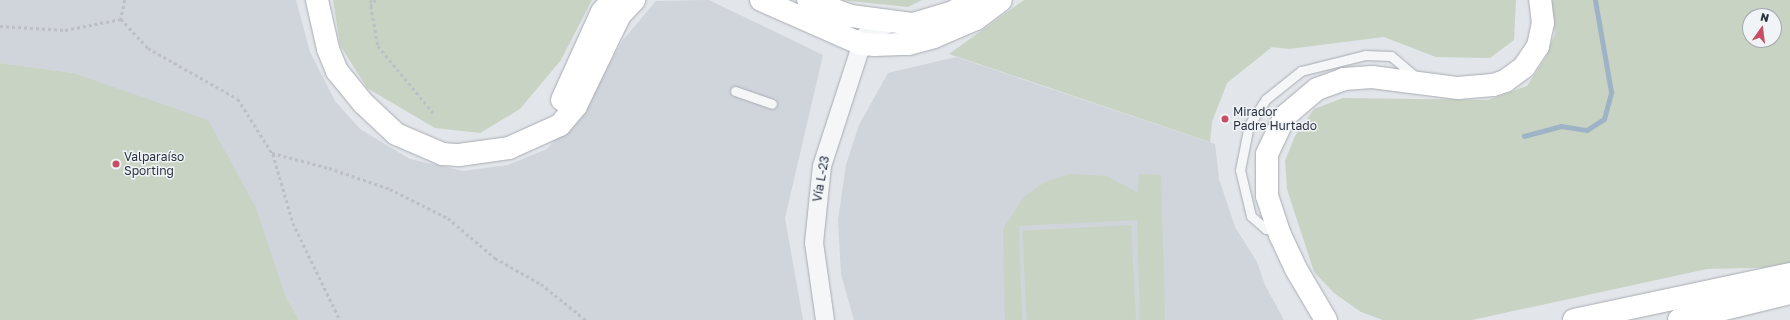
<!DOCTYPE html>
<meta charset="utf-8">
<style>
body{margin:0}
#map{position:relative;width:1790px;height:320px;overflow:hidden;background:#e2e5e9;font-family:"Golos Text",sans-serif}
div>[style]{position:absolute}
[style*='--x']{left:calc(var(--x)*1px);top:calc(var(--y)*1px);width:calc(var(--w)*1px);rotate:calc(var(--a)*1deg)}
.built>*{inset:0;background:#d0d4db}
.green>*{inset:0;background:#c8d3c4;transform-origin:0 0}
.stream>*{height:4.5px;margin:-2.25px;padding:0 2.25px;transform-origin:2.25px;border-radius:2.25px;background:#9fb3c7}
.path>*{height:2.5px;margin-top:-1.25px;transform-origin:0;background:repeating-linear-gradient(90deg,#bcbfc4 0 3px,transparent 0 6px)}
.roads{filter:drop-shadow(0 0 1px #a7acb3) drop-shadow(0 0 1px #a7acb3)}
.service>*{height:9px;margin:-4.5px;padding:0 4.5px;transform-origin:4.5px;border-radius:4.5px;background:#f4f6f8}
.minor>*{height:18px;margin:-9px;padding:0 9px;transform-origin:9px;border-radius:9px;background:#f4f6f8}
.secondary>*{height:22px;margin:-11px;padding:0 11px;transform-origin:11px;border-radius:11px;background:#fff}
.dots>*{width:11px;height:11px;translate:-50% -50%;box-sizing:border-box;border:2px solid #f1f4f7;border-radius:50%}
span{translate:-50% -50%;white-space:nowrap;text-align:center;line-height:1.15;-webkit-text-stroke:3px #f1f4f7;paint-order:stroke}
.poi-label{font-size:12px;color:#2b3340}
.left{translate:0 -50%;text-align:left}
.street-label{font-size:12px;color:#2b3340}
.north{position:absolute;left:1742px;top:8px;width:40px;height:40px;box-sizing:border-box;background:#f1f4f7;border:1px solid #a2a7ae;border-radius:50%;rotate:14deg;font-size:11px;font-weight:700;line-height:16px;text-align:center;color:#2b3340}
.north::after{content:'';display:block;margin:auto;width:14px;height:18px;background:#c64f64;clip-path:polygon(50% 0,100% 100%,50% 72%,0 100%)}
</style>
<div id="map">
<div class="built">
<div style="clip-path:polygon(0 0,296px 0,310px 52px,335px 101px,360px 129px,410px 159px,463px 171px,508px 165px,547px 149px,586px 105px,623px 40px,656px 1px,709px 0,823px 55px,785px 218px,803px 320px,299px 320px,285px 295px,73px 73px,0 63px)"></div>
<div style="clip-path:polygon(956px 57px,1215px 144px,1219px 179px,1235px 227px,1257px 262px,1265px 285px,1284px 320px,854px 320px,841px 274px,838px 220px,846px 165px,859px 125px,888px 73px)"></div>
</div>
<div class="green">
<div style="clip-path:polygon(333px 0,592px 0,561px 60px,520px 109px,480px 133px,435px 128px,367px 88px,340px 45px)"></div>
<div style="clip-path:polygon(840px 0,922px 0,908px 7px)"></div>
<div style="clip-path:polygon(1024px 0,1516px 0,1514px 40px,1490px 58px,1436px 57px,1384px 37px,1289px 49px,1272px 47px,1227px 83px,1212px 122px,1210px 142px,949px 54px)"></div>
<div style="clip-path:polygon(evenodd,1548px 0,1790px 0,1790px 267px,1707px 269px,1472px 320px,1383px 320px,1361px 312px,1334px 293px,1314px 272px,1287px 189px,1285px 161px,1295px 136px,1314px 109px,1343px 98px,1488px 100px,1527px 86px,1546px 57px,1555px 33px,1548px 0,1750px 16px,1774px 16px,1774px 40px,1750px 40px,1750px 16px)"></div>
<div style="clip-path:polygon(0 63px,73px 73px,208px 120px,256px 208px,285px 295px,299px 320px,0 320px)"></div>
<div style="clip-path:polygon(1070px 174px,1107px 176px,1138px 193px,1139px 174px,1161px 175px,1165px 320px,1140px 320px,1137px 220px,1019px 226px,1022px 320px,1005px 320px,1003px 229px,1024px 197px,1045px 182px)"></div>
<div style="left:1131px;top:225px;width:95px;height:109px;rotate:87deg"></div>
</div>
<div class="stream">
<div style="--x:1524;--y:136;--w:38;--a:-15"></div>
<div style="--x:1561;--y:126;--w:26;--a:9"></div>
<div style="--x:1587;--y:130;--w:20;--a:-33"></div>
<div style="--x:1604;--y:119;--w:28;--a:-75"></div>
<div style="--x:1611;--y:92;--w:93;--a:-99.9"></div>
</div>
<div class="path">
<div style="--x:125;--y:0;--w:19;--a:102"></div>
<div style="--x:121;--y:19;--w:40;--a:47"></div>
<div style="--x:148;--y:48;--w:103;--a:29.5"></div>
<div style="--x:238;--y:99;--w:64;--a:57.8"></div>
<div style="--x:272;--y:153;--w:59;--a:14.7"></div>
<div style="--x:329;--y:168;--w:65;--a:19"></div>
<div style="--x:390;--y:189;--w:65;--a:26.6"></div>
<div style="--x:448;--y:218;--w:62;--a:40.4"></div>
<div style="--x:495;--y:258;--w:53;--a:29.5"></div>
<div style="--x:541;--y:284;--w:58;--a:38.7"></div>
<div style="--x:371;--y:0;--w:6;--a:90"></div>
<div style="--x:376;--y:0;--w:8;--a:130"></div>
<div style="--x:371;--y:6;--w:41;--a:80.1"></div>
<div style="--x:378;--y:46;--w:89;--a:50.4"></div>
<div style="--x:0;--y:26;--w:65;--a:3.5"></div>
<div style="--x:65;--y:30;--w:57;--a:-11.1"></div>
<div style="--x:273;--y:154;--w:72;--a:73.8"></div>
<div style="--x:293;--y:223;--w:108;--a:64.1"></div>
</div>
<div class="roads">
<div class="service">
<div style="--x:735;--y:91;--w:39;--a:19"></div>
<div style="--x:1277;--y:230;--w:11;--a:-175"></div>
<div style="--x:1266;--y:229;--w:20;--a:-139"></div>
<div style="--x:1251;--y:216;--w:47;--a:-103.4"></div>
<div style="--x:1240;--y:170;--w:46;--a:-78.7"></div>
<div style="--x:1249;--y:125;--w:31;--a:-57"></div>
<div style="--x:1266;--y:99;--w:45;--a:-38.7"></div>
<div style="--x:1301;--y:71;--w:66;--a:-14"></div>
<div style="--x:1365;--y:55;--w:26;--a:2"></div>
<div style="--x:1391;--y:56;--w:34;--a:40"></div>
</div>
<div class="minor">
<div style="--x:825;--y:320;--w:78;--a:-98.1"></div>
<div style="--x:814;--y:243;--w:77;--a:-84.1"></div>
<div style="--x:822;--y:166;--w:136;--a:-72"></div>
<div style="--x:864;--y:37;--w:12;--a:-42"></div>
<div style="--x:873;--y:29;--w:18;--a:-19"></div>
</div>
<div class="secondary">
<div style="--x:317;--y:0;--w:50;--a:77.3"></div>
<div style="--x:328;--y:49;--w:24;--a:68"></div>
<div style="--x:337;--y:71;--w:41;--a:50.9"></div>
<div style="--x:363;--y:103;--w:45;--a:43.2"></div>
<div style="--x:396;--y:134;--w:51;--a:23.1"></div>
<div style="--x:443;--y:154;--w:16;--a:4"></div>
<div style="--x:459;--y:155;--w:50;--a:-8"></div>
<div style="--x:509;--y:148;--w:56;--a:-24.3"></div>
<div style="--x:560;--y:125;--w:25;--a:-50"></div>
<div style="--x:576;--y:106;--w:101;--a:-64.2"></div>
<div style="--x:620;--y:15;--w:21;--a:-47"></div>
<div style="--x:761;--y:0;--w:109;--a:23.7"></div>
<div style="--x:861;--y:44;--w:14;--a:4"></div>
<div style="--x:875;--y:45;--w:33;--a:-2"></div>
<div style="--x:908;--y:44;--w:27;--a:-15"></div>
<div style="--x:934;--y:37;--w:46;--a:-23.2"></div>
<div style="--x:976;--y:19;--w:31;--a:-37"></div>
<div style="--x:808;--y:0;--w:46;--a:20.4"></div>
<div style="--x:851;--y:16;--w:63;--a:7.4"></div>
<div style="--x:913;--y:24;--w:42;--a:-16.7"></div>
<div style="--x:953;--y:12;--w:22;--a:-32"></div>
<div style="--x:562;--y:100;--w:97;--a:-65.6"></div>
<div style="--x:602;--y:12;--w:16;--a:-50"></div>
<div style="--x:1326;--y:320;--w:59;--a:-120.5"></div>
<div style="--x:1296;--y:269;--w:38;--a:-115"></div>
<div style="--x:1280;--y:235;--w:41;--a:-108.4"></div>
<div style="--x:1267;--y:196;--w:42;--a:-90"></div>
<div style="--x:1267;--y:154;--w:42;--a:-64.7"></div>
<div style="--x:1285;--y:116;--w:42;--a:-40.2"></div>
<div style="--x:1317;--y:89;--w:29;--a:-20"></div>
<div style="--x:1344;--y:79;--w:28;--a:-4"></div>
<div style="--x:1372;--y:77;--w:87;--a:7.3"></div>
<div style="--x:1458;--y:88;--w:35;--a:-5"></div>
<div style="--x:1493;--y:85;--w:13;--a:-18"></div>
<div style="--x:1505;--y:81;--w:24;--a:-36"></div>
<div style="--x:1524;--y:67;--w:25;--a:-56"></div>
<div style="--x:1538;--y:46;--w:24;--a:-78"></div>
<div style="--x:1543;--y:23;--w:23;--a:-97"></div>
<div style="--x:1574;--y:320;--w:221;--a:-12"></div>
<div style="--x:1679;--y:320;--w:114;--a:-13.7"></div>
</div>
</div>
<div class="dots">
<div style="left:1225px;top:119px;background:#c64f64"></div>
<div style="left:116px;top:164px;background:#c64f64"></div>
</div>
<div class="poi-label">
<span class="left" style="left:1233px;top:119px">Mirador<br>Padre Hurtado</span>
<span class="left" style="left:124px;top:164px">Valparaíso<br>Sporting</span>
</div>
<div class="street-label">
<span style="left:821px;top:179px;rotate:-80deg">Vía L-23</span>
</div>
<div class="north">N</div>
</div>
